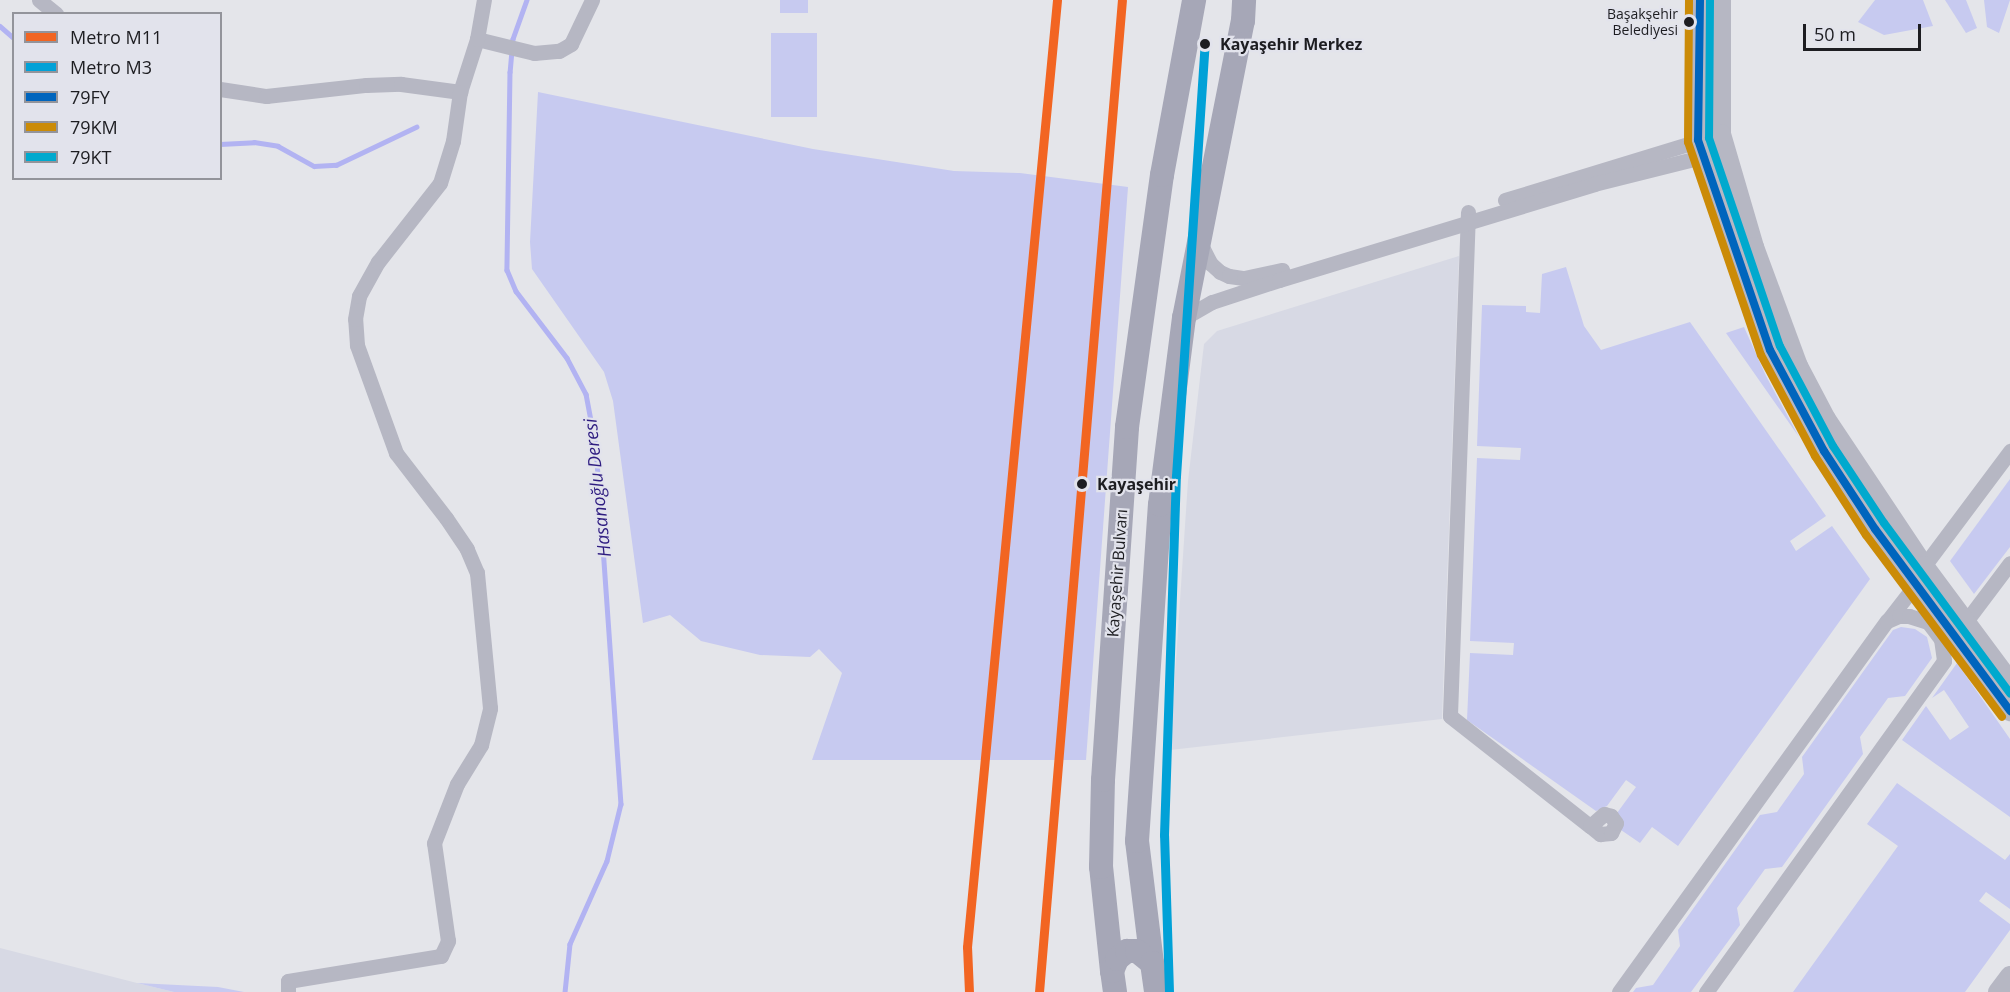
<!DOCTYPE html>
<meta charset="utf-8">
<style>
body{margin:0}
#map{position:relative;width:2010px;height:992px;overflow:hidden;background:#e4e5ea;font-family:"Open Sans",sans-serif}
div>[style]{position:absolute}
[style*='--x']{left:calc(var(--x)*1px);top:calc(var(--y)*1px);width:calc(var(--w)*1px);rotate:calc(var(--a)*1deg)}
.built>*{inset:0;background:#d7d9e4}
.green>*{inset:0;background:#c7caf0;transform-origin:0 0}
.stream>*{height:4.5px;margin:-2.25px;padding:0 2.25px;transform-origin:2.25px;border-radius:2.25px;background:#b2b3f2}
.minor>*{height:15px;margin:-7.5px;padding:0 7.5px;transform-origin:7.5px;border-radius:7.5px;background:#b6b7c3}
.tertiary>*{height:20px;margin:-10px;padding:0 10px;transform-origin:10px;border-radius:10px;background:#b6b7c3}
.primary>*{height:24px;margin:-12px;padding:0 12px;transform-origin:12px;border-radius:12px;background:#a6a7b7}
.bus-1>*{height:8px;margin:-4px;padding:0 4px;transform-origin:4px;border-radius:4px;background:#0065bd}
.bus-2>*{height:8px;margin:-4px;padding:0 4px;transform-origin:4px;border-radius:4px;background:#cb8b07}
.bus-3>*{height:8px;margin:-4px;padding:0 4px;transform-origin:4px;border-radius:4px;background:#00a9ce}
.metro-1>*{height:9px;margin:-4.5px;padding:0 4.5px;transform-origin:4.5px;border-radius:4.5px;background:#f26522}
.metro-2>*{height:9px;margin:-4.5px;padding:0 4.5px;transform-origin:4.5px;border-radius:4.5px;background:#01a1d7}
.dots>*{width:16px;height:16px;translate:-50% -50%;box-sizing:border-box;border:3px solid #e2e3ec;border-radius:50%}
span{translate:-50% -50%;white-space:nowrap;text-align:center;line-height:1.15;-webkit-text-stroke:4.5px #e2e3ec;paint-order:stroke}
.bus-label{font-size:14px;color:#1d1d21}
.right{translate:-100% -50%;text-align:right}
.stop-label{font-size:16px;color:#1d1d21;font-weight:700}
.left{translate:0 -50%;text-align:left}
.street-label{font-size:16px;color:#1d1d21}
.water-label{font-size:18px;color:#2f1d81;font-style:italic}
.legend{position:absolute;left:12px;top:12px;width:210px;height:168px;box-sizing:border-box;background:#e2e3ec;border:2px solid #93949b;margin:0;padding:8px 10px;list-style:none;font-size:18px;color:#1d1d21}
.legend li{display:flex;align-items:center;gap:12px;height:30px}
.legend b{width:30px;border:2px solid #93949b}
.scale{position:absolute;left:1803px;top:24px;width:118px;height:27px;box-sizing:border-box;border:3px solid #1d1d21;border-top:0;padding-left:8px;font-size:18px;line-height:21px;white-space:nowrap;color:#1d1d21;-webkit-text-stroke:4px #e2e3ec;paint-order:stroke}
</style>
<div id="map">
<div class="built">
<div style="clip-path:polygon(1459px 256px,1442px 719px,1170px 750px,1188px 481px,1204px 344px,1217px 331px)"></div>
<div style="clip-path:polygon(0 948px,137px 983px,174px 992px,0 992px)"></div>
</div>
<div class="green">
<div style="left:780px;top:0;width:28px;height:13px"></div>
<div style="clip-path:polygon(1875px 0,1923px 0,1933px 26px,1884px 35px,1858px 22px)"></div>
<div style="clip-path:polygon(1945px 0,1966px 0,1977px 28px,1966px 33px)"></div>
<div style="clip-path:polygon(1984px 0,2010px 0,1999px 33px,1987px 27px)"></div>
<div style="left:771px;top:33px;width:46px;height:84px"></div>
<div style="clip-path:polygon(538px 92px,813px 149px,954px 171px,1020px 173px,1128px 187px,1086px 760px,812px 760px,842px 673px,819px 649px,810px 657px,760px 655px,701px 641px,670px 615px,643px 623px,613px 401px,604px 372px,532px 269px,530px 242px)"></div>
<div style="clip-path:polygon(1566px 267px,1584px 326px,1601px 350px,1690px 322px,1826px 516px,1790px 541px,1796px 551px,1832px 526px,1870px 579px,1678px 846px,1652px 827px,1640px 843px,1621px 830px,1617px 813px,1636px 787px,1626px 780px,1607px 806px,1596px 811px,1467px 720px,1470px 653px,1513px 655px,1514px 643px,1470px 641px,1477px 458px,1520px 460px,1521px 448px,1477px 446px,1482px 305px,1526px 306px,1526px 312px,1540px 313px,1542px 274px)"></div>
<div style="clip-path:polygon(1744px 327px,1766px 376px,1799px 437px,1726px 333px)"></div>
<div style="clip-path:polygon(2010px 479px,2010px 547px,1974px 594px,1950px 561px)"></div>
<div style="clip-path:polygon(1901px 627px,1915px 629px,1927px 637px,1932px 658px,1905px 696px,1888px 698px,1860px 737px,1863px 754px,1782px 867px,1765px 869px,1737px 908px,1740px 925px,1691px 992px,1633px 992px,1636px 988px,1653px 985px,1680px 946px,1678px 930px,1760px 815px,1777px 812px,1804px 774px,1802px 757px,1893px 630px)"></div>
<div style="clip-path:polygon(1957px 663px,2010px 739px,2010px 817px,1902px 740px,1926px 706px,1950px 740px,1969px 727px,1944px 690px,1932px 698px)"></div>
<div style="clip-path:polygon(1897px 783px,2005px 860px,2010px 854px,2010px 909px,1986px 892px,1979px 901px,2010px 924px,2010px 930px,1965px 992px,1793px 992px,1898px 846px,1867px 824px)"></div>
<div style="clip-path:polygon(137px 983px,218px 987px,244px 992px,174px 992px)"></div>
</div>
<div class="stream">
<div style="--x:527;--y:0;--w:41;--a:109.7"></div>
<div style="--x:513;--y:39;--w:33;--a:95"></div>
<div style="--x:510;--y:72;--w:198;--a:90.9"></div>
<div style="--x:507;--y:270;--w:23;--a:67"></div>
<div style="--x:516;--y:291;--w:84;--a:52.7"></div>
<div style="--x:567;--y:358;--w:41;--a:62.2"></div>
<div style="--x:586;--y:394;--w:54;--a:79.3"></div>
<div style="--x:596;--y:447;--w:358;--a:86"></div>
<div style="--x:621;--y:804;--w:59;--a:103.8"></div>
<div style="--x:607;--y:861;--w:91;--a:114"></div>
<div style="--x:570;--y:944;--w:48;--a:95.9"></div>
<div style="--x:0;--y:26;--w:18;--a:41"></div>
<div style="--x:220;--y:144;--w:34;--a:-3"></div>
<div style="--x:254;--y:142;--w:24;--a:9"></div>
<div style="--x:278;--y:146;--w:41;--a:29.1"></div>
<div style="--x:314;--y:166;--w:22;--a:-3"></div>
<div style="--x:336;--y:165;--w:89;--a:-25.4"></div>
</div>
<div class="minor">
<div style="--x:39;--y:0;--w:22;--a:39"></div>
<div style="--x:477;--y:39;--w:59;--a:13.8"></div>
<div style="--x:534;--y:53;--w:25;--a:-5"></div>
<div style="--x:559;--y:51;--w:14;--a:-30"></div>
<div style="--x:571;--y:44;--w:49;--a:-64.5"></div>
<div style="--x:220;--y:89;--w:47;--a:8.7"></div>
<div style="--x:266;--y:96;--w:101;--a:-6.3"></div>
<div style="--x:366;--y:85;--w:35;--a:-2"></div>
<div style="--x:401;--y:84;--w:60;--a:7.7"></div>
<div style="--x:460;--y:92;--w:56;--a:-72.2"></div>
<div style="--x:477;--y:39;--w:40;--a:-80"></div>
<div style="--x:1505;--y:200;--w:226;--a:-17"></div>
<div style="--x:1468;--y:212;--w:504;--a:92.05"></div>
<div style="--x:1450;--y:716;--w:178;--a:38.2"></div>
<div style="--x:1590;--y:826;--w:13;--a:39"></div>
<div style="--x:1600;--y:834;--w:11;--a:-5"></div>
<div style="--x:1611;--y:833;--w:11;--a:-63"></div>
<div style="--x:1616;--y:823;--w:9;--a:-126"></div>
<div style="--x:1611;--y:816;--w:7;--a:-164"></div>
<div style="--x:1604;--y:814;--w:18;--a:139"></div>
<div style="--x:1199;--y:241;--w:25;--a:63"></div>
<div style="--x:1210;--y:263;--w:13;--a:42"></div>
<div style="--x:1220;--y:272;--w:10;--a:24"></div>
<div style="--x:1229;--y:276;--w:15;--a:8"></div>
<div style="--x:1244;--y:278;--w:39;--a:-12"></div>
<div style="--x:1184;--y:318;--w:32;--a:-30"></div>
<div style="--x:1212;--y:302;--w:71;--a:-18.2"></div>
<div style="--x:1279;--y:280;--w:329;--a:-16.9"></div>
<div style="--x:1594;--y:184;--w:135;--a:-14.1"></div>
<div style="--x:1924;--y:566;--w:144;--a:-53.2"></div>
<div style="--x:1888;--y:620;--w:46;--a:-52.1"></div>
<div style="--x:1967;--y:620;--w:71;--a:-53"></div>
<div style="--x:288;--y:992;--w:11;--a:-90"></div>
<div style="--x:288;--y:981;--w:155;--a:-9.3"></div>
<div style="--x:441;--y:956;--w:17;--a:-65"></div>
<div style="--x:448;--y:941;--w:99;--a:-98.1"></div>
<div style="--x:434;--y:843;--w:63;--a:-68.7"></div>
<div style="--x:457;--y:784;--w:46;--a:-58.4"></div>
<div style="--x:481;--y:745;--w:38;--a:-76"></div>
<div style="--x:490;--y:708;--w:136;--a:-95.5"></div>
<div style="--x:477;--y:573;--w:26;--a:-113"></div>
<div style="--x:467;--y:549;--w:37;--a:-124"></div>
<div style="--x:446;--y:518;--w:82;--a:-127.6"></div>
<div style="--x:396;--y:453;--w:115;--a:-109.9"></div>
<div style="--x:357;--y:345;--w:26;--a:-94"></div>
<div style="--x:355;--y:319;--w:23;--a:-80"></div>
<div style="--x:359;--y:296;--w:39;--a:-61"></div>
<div style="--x:378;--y:262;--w:100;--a:-51.9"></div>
<div style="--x:440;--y:183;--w:44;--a:-72.8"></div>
<div style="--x:453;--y:141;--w:49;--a:-81.9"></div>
<div style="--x:1619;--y:992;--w:458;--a:-54.2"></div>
<div style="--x:1887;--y:621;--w:13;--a:-23"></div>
<div style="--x:1899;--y:616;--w:10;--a:0"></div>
<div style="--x:1909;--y:616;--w:20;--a:18"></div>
<div style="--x:1928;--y:622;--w:21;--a:53"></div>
<div style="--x:1941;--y:639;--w:22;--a:82"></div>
<div style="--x:1944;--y:661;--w:408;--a:125.7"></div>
</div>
<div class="tertiary">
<div style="--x:1700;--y:0;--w:140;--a:90.8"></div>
<div style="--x:1698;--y:140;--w:222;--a:71.1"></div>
<div style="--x:1770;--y:350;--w:48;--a:64"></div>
<div style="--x:1791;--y:393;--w:67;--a:60.4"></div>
<div style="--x:1824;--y:451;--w:93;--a:56.8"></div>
<div style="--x:1875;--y:529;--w:227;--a:53.4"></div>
<div style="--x:1721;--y:0;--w:134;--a:90"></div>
<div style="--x:1721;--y:134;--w:118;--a:73.7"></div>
<div style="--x:1754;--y:247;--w:127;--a:69.7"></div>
<div style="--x:1798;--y:366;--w:60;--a:62.2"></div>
<div style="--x:1826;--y:419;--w:177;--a:56.3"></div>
<div style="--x:1924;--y:566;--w:144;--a:53.4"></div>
<div style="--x:1998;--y:992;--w:20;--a:-53"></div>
</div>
<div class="primary">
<div style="--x:1152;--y:963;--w:123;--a:-97"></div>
<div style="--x:1137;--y:841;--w:337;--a:-86.1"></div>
<div style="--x:1160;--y:505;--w:189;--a:-82.7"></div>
<div style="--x:1184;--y:318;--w:303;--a:-78.8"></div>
<div style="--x:1243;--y:21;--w:21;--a:-87"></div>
<div style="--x:1112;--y:971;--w:105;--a:-96"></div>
<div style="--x:1101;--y:867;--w:87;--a:-88.7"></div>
<div style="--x:1103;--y:780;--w:354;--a:-86.1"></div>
<div style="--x:1127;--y:427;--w:254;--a:-82.1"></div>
<div style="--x:1162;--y:175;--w:178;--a:-79.6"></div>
<div style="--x:1115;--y:992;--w:21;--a:-98"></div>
<div style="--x:1112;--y:971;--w:13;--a:-67"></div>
<div style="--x:1117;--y:959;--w:13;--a:-39"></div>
<div style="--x:1127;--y:951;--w:10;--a:0"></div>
<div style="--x:1137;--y:951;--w:19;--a:39"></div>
<div style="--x:1152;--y:963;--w:29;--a:82"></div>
</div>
<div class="bus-1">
<div style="--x:1700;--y:0;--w:140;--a:90.8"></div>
<div style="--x:1698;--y:140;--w:222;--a:71.1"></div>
<div style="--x:1770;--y:350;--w:115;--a:61.9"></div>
<div style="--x:1824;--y:451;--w:93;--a:56.8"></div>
<div style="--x:1875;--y:529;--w:227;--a:53.4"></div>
</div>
<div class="bus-2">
<div style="--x:1689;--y:0;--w:142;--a:90.4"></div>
<div style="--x:1688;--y:142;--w:225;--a:71.1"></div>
<div style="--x:1761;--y:355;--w:115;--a:61.9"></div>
<div style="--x:1815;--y:456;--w:94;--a:57.2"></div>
<div style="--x:1866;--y:535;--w:227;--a:53.2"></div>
</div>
<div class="bus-3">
<div style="--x:1710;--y:0;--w:138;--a:90.4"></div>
<div style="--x:1709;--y:138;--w:220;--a:71.2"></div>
<div style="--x:1780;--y:346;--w:113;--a:62.1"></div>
<div style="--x:1833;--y:446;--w:92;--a:56.5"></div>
<div style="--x:1884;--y:523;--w:212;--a:53.5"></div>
</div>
<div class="metro-1">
<div style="--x:969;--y:992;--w:45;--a:-92.5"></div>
<div style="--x:967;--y:947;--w:951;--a:-84.57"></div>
<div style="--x:1039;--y:992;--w:995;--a:-85.22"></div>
</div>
<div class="metro-2">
<div style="--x:1169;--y:992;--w:157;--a:-91.8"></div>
<div style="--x:1164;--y:835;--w:359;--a:-88.1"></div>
<div style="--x:1176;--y:476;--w:433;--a:-86.2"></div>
</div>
<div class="dots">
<div style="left:1689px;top:22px;background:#1d1d21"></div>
<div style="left:1205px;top:44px;background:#1d1d21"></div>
<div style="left:1082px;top:484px;background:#1d1d21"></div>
</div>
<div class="bus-label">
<span class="right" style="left:1678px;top:22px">Başakşehir<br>Belediyesi</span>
</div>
<div class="stop-label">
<span class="left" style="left:1220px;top:44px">Kayaşehir Merkez</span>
<span class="left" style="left:1097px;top:484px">Kayaşehir</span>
</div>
<div class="street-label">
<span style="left:1117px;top:573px;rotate:-86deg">Kayaşehir Bulvarı</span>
</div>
<div class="water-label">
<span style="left:597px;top:488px;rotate:-96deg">Hasanoğlu Deresi</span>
</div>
<ul class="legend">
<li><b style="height:8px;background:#f26522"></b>Metro M11</li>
<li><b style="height:8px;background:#01a1d7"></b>Metro M3</li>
<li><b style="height:8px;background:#0065bd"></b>79FY</li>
<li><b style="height:8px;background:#cb8b07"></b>79KM</li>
<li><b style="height:8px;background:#00a9ce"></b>79KT</li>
</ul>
<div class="scale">50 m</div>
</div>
